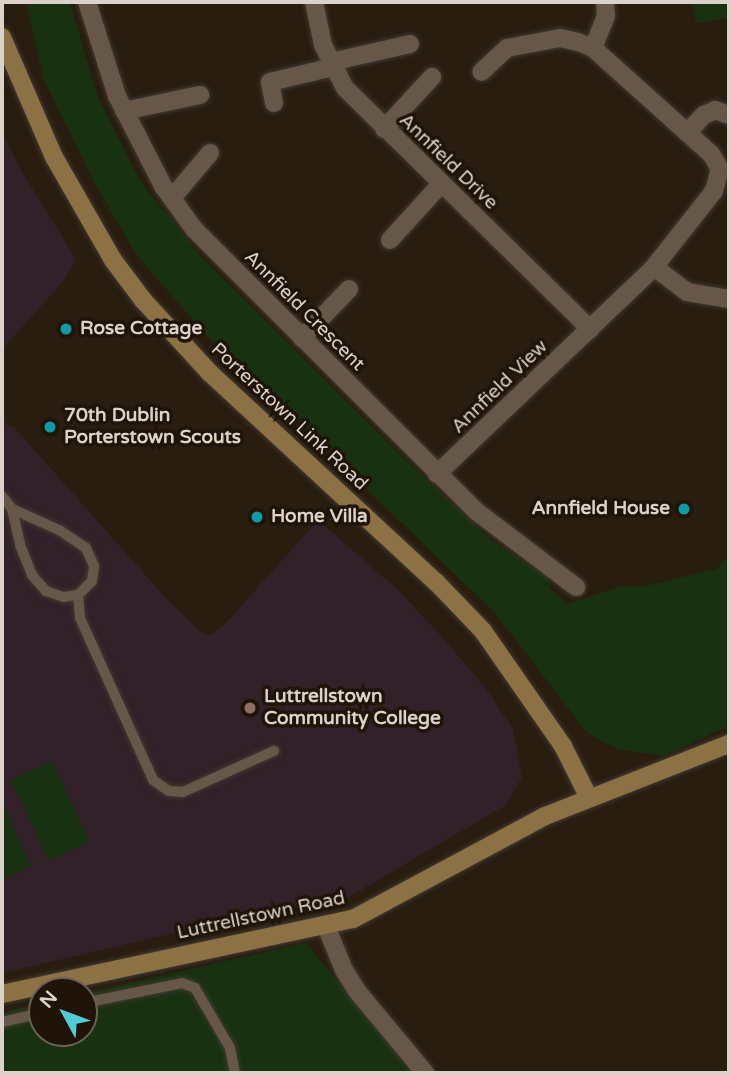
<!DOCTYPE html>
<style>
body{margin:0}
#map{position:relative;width:731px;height:1075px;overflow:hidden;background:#291d10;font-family:"Varela Round",sans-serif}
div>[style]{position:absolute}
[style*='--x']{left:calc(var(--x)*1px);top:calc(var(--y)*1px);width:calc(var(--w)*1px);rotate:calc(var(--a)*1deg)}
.education>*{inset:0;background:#322129}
.green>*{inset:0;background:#183211;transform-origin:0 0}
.roads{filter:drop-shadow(0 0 2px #413830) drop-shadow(0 0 2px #413830)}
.lane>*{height:10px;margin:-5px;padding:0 5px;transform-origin:5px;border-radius:5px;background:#665749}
.street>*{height:18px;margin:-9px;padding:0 9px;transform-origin:9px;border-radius:9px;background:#665749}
.secondary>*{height:18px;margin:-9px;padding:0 9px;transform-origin:9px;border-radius:9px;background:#8c7145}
.dots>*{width:19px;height:19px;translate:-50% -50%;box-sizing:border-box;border:4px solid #1f1407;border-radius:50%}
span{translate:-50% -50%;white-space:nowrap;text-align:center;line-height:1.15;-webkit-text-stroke:7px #1f1407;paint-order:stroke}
.street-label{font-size:19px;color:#dbd2ca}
.poi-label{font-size:19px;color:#dbd2ca;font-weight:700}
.left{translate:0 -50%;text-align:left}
.right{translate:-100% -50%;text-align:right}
.frame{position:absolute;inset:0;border:4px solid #dbd2ca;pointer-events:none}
.north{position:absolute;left:28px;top:977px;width:70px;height:70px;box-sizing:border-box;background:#1f1407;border:2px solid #6a6055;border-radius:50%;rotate:311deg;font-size:19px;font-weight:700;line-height:28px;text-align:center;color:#dbd2ca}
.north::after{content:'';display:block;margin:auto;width:24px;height:32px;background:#51ccd4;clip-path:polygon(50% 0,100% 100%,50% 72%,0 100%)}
</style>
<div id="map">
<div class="education">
<div style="clip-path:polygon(2px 132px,22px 172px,76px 259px,66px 278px,2px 350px)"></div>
<div style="clip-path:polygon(2px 403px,7px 426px,14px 427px,164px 596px,202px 633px,211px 635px,228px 621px,318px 520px,397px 589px,444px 639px,484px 686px,513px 729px,522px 777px,506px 805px,342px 901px,236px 919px,2px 973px)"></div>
</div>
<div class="green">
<div style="clip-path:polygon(26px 2px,70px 2px,97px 95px,140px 181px,200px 255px,407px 461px,492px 541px,549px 577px,550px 589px,568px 604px,622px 586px,646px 586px,717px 569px,729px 555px,729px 726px,663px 756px,618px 749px,588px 734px,496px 614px,334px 457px,225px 356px,139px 258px,94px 182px,44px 80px)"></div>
<div style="clip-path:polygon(692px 2px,729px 2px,729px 18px,696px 23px)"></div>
<div style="left:52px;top:761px;width:89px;height:45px;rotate:65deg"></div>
<div style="clip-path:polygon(2px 801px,31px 867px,2px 880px)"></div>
<div style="clip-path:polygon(306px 943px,413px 1073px,2px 1073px,2px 1012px,42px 1003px,42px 1033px,84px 1033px,84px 993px)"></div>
</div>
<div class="roads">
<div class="lane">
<div style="--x:2;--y:496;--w:16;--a:52"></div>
<div style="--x:12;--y:509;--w:37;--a:77"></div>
<div style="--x:20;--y:545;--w:32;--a:68"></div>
<div style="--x:32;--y:575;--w:21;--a:49"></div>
<div style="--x:46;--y:591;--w:18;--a:19"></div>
<div style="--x:63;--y:597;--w:15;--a:-8"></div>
<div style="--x:78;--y:595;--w:20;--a:-45"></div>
<div style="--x:92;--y:581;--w:15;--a:-82"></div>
<div style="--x:94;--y:566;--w:20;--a:-114"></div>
<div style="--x:86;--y:548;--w:32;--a:-146"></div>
<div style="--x:59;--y:530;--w:51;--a:-155.9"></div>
<div style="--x:78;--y:595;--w:23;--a:85"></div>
<div style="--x:80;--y:618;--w:178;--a:65.7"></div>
<div style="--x:153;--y:780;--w:19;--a:35"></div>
<div style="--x:169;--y:791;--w:14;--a:4"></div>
<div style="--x:183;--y:792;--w:100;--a:-24.3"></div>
<div style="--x:84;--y:1003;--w:100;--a:-11.5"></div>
<div style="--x:182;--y:983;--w:14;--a:21"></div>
<div style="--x:195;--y:988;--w:69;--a:59.7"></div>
<div style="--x:230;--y:1048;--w:25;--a:79"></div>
<div style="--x:2;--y:1022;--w:41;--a:-12.7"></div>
</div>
<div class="street">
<div style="--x:87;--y:2;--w:99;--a:72.3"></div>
<div style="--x:117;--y:96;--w:101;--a:62.9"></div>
<div style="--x:163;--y:186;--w:53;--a:54.2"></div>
<div style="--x:194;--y:229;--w:399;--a:45"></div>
<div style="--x:476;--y:511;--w:126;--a:37.2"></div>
<div style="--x:314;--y:2;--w:44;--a:78.2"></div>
<div style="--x:323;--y:45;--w:48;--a:62.9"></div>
<div style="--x:345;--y:88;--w:344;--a:44.5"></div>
<div style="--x:593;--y:48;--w:35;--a:-68"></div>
<div style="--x:606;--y:16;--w:14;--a:-94"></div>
<div style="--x:331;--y:62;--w:81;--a:-12.8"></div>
<div style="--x:274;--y:103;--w:21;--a:-101"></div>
<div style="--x:270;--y:82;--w:65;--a:-13.4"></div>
<div style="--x:124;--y:111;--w:78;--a:-11.9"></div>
<div style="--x:384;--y:129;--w:71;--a:-47.3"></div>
<div style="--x:687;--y:133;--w:25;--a:-47"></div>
<div style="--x:704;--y:115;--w:12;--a:-24"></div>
<div style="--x:715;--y:110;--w:15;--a:20"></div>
<div style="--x:172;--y:198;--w:59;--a:-49.8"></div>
<div style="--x:390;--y:240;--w:76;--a:-47.7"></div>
<div style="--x:654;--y:267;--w:41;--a:37.1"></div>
<div style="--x:687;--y:292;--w:43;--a:9.5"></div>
<div style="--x:302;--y:338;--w:68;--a:-46.2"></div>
<div style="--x:437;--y:474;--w:300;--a:-43.6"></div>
<div style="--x:654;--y:267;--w:97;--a:-51.7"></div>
<div style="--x:714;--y:191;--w:23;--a:-75"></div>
<div style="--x:720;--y:169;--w:17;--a:-121"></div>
<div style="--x:711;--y:154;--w:159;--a:-138.1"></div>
<div style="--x:593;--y:48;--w:16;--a:-158"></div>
<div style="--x:578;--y:42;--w:18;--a:-167"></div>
<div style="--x:560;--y:38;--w:54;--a:169.3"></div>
<div style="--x:507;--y:48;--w:35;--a:137"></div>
<div style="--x:326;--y:926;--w:48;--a:67.8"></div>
<div style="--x:344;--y:970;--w:25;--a:58"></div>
<div style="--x:357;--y:991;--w:107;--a:50.3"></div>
</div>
<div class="secondary">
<div style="--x:2;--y:37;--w:131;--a:66.6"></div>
<div style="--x:54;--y:157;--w:119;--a:60.2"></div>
<div style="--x:113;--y:260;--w:50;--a:53.1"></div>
<div style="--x:143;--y:300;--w:99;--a:47.5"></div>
<div style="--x:210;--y:373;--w:308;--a:42.8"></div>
<div style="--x:436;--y:582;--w:68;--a:46.2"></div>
<div style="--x:483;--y:631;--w:140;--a:55.2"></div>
<div style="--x:563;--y:746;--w:58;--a:63.4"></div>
<div style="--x:2;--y:994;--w:359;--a:-12.1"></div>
<div style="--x:353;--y:919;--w:218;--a:-28.2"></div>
<div style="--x:545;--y:816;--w:198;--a:-21.4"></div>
</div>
</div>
<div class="dots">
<div style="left:66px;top:329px;background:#0f9aa8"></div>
<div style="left:50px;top:427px;background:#0f9aa8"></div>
<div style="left:684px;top:509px;background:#0f9aa8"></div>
<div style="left:257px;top:517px;background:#0f9aa8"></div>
<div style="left:250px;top:708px;background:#8d6e63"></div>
</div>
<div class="street-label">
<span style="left:448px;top:162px;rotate:44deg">Annfield Drive</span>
<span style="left:304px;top:311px;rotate:45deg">Annfield Crescent</span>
<span style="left:500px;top:387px;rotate:-44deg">Annfield View</span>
<span style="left:289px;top:417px;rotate:43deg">Porterstown Link Road</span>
<span style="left:261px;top:916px;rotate:-12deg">Luttrellstown Road</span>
</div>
<div class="poi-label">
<span class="left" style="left:80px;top:329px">Rose Cottage</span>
<span class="left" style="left:64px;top:427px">70th Dublin<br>Porterstown Scouts</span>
<span class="right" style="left:670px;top:509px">Annfield House</span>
<span class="left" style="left:271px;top:517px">Home Villa</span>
<span class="left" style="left:264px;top:708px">Luttrellstown<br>Community College</span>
</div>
<div class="frame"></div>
<div class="north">N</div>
</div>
